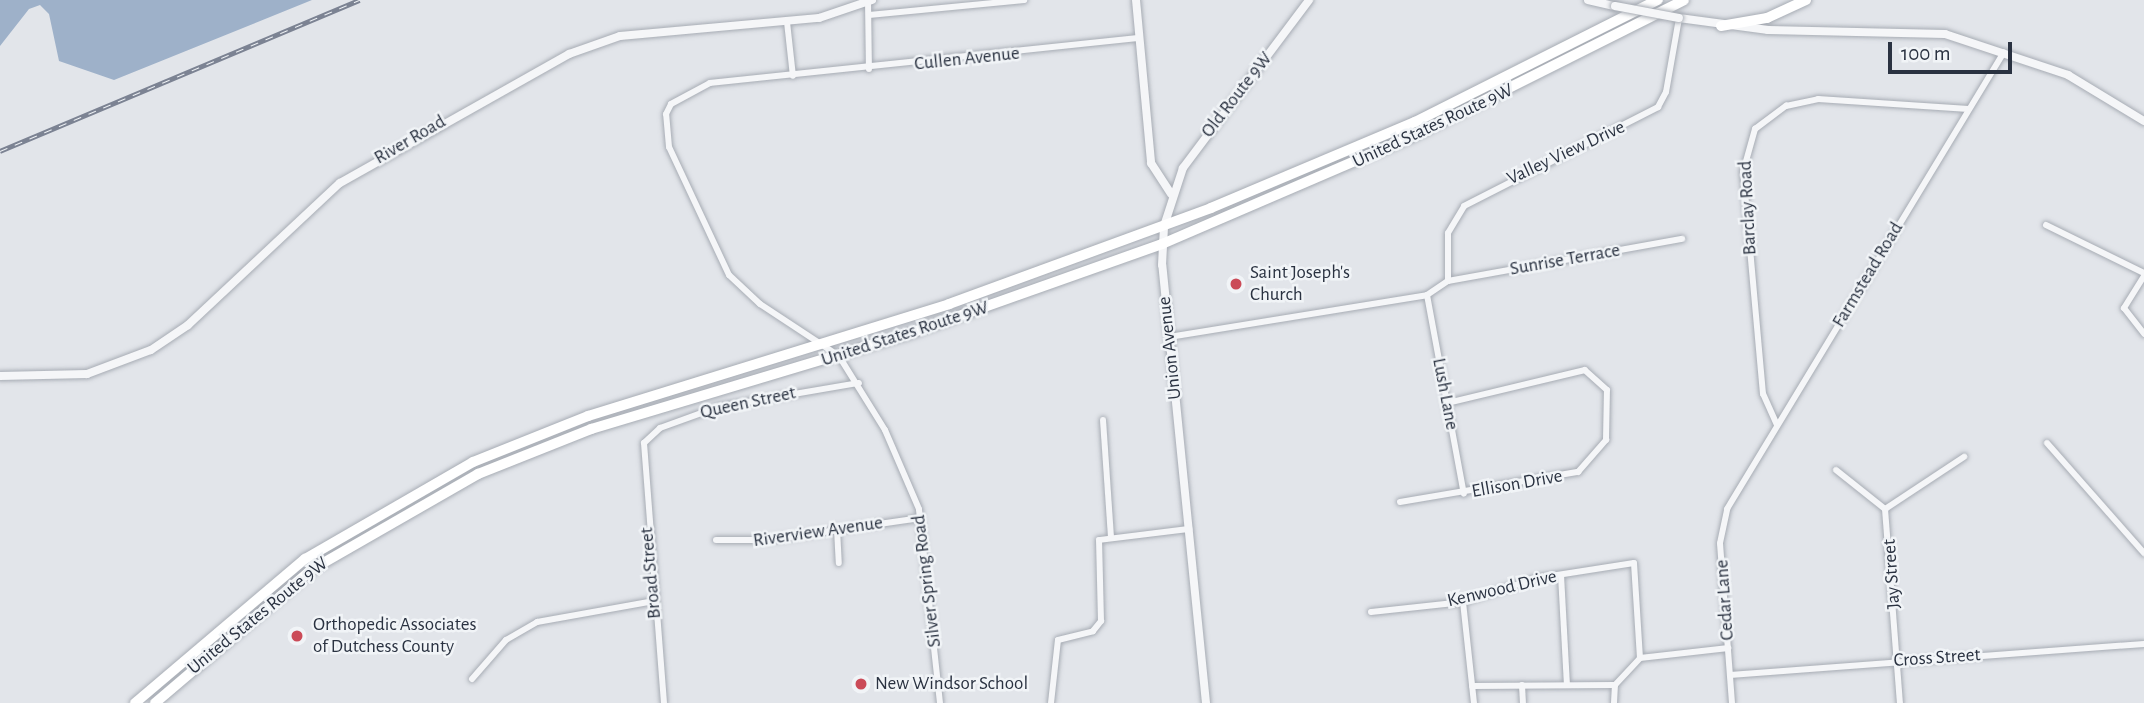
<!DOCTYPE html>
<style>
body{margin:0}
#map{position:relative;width:2144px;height:703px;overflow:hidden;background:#e2e5ea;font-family:"Alegreya Sans",sans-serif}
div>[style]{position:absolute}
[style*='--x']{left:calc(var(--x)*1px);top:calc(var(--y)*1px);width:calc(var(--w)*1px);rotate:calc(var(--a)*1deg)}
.water>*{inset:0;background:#9eb1c9}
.roads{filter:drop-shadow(0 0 2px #a7acb4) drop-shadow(0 0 2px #a7acb4)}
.minor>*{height:6px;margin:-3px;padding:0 3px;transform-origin:3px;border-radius:3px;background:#f5f6f8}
.tertiary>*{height:8px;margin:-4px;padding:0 4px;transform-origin:4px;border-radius:4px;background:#f5f6f8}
.trunk>*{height:10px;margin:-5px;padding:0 5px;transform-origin:5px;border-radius:5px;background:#fff}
.rail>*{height:5px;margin-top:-2.5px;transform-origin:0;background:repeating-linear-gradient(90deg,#f1f4f7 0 8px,#7c8393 0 16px);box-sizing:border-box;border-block:2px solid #7c8393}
.bridges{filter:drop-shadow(0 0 2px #a7acb4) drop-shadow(0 0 2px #a7acb4)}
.tertiary-bridge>*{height:8px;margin:-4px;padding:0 4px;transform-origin:4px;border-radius:4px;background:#f5f6f8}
.dots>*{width:19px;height:19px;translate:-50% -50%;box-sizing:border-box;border:4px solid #f1f4f7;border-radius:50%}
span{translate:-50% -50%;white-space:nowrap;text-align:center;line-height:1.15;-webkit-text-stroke:5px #f1f4f7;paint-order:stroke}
.street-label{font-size:19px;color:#2a3241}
.poi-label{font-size:19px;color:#2a3241}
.left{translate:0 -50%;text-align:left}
.scale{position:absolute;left:1888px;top:42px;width:124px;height:32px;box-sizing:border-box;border:4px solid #2a3241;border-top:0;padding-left:9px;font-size:21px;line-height:24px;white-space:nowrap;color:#2a3241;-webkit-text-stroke:5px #f1f4f7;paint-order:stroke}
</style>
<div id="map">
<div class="water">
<div style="clip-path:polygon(0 0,312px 0,114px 80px,59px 61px,49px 14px,40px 5px,29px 9px,0 46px)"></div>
</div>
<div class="roads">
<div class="minor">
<div style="--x:868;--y:1;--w:68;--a:89.2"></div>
<div style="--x:869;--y:15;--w:156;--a:-5.5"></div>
<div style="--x:787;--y:22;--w:54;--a:83.7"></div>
<div style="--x:2046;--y:225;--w:109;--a:26.1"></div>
<div style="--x:2144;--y:276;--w:38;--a:122"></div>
<div style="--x:2124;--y:308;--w:33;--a:52"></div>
<div style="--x:1448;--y:281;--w:48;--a:-90"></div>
<div style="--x:1448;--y:233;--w:31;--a:-59"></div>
<div style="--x:1464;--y:206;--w:218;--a:-27"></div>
<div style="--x:1658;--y:107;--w:17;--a:-62"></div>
<div style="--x:1666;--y:92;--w:75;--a:-80"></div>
<div style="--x:1427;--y:295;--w:202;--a:79.5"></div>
<div style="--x:1169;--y:337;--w:261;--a:-9.2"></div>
<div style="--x:1427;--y:295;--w:25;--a:-34"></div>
<div style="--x:1448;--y:281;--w:238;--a:-10.2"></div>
<div style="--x:1103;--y:420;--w:116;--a:86.1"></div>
<div style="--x:1777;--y:425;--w:34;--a:-114"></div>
<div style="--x:1763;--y:394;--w:223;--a:-95.1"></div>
<div style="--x:1743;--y:172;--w:45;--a:-74.4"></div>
<div style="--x:1755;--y:129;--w:39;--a:-37"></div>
<div style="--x:1786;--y:106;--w:33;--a:-12"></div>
<div style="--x:1818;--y:99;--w:151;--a:3.8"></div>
<div style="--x:2047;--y:443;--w:147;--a:48.6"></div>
<div style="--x:1836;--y:470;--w:63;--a:38.5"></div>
<div style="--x:1885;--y:509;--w:195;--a:85.6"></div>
<div style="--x:1400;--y:502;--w:181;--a:-9.6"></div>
<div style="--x:1578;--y:472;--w:43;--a:-48.8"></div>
<div style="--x:1606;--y:440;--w:50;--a:-88.9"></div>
<div style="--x:1607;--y:390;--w:30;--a:-138"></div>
<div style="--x:1585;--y:370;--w:141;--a:166.5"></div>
<div style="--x:1885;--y:509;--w:95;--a:-33.4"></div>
<div style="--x:837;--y:529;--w:34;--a:87"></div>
<div style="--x:716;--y:540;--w:53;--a:0"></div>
<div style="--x:769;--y:540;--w:153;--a:-8.3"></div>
<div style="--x:1561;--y:575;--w:110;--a:86.9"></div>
<div style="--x:1463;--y:602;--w:102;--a:83.8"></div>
<div style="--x:1371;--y:612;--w:93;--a:-6.2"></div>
<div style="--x:1463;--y:602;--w:79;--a:-17.7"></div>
<div style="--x:1538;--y:578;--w:97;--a:-8.9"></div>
<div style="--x:1634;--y:563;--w:95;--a:86.4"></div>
<div style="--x:1730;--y:675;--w:415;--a:-4.3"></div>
<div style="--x:472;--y:679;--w:52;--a:-48.9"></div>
<div style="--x:506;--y:640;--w:36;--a:-30"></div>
<div style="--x:537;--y:622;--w:119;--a:-10.2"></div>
<div style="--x:1522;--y:685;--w:18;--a:87"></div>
<div style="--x:1472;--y:686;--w:143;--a:-0.4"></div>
<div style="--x:664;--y:703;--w:261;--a:-94.4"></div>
<div style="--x:644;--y:443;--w:22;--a:-43"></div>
<div style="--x:660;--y:428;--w:62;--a:-19.9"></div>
<div style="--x:718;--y:407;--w:143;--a:-9.7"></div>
<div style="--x:940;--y:703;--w:195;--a:-96.2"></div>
<div style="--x:919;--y:509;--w:86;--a:-113.3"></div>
<div style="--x:885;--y:430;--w:87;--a:-121.9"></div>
<div style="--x:839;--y:356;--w:95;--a:-146.6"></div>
<div style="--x:760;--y:304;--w:42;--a:-136.9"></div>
<div style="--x:729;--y:275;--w:141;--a:-115.1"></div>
<div style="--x:669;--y:147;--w:33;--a:-95"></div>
<div style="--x:666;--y:114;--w:11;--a:-63"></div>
<div style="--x:671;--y:104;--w:44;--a:-28.3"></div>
<div style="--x:710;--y:83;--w:432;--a:-6"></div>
<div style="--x:1051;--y:703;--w:63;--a:-83.7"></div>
<div style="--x:1058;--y:640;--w:36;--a:-14"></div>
<div style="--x:1093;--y:631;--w:13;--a:-51"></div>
<div style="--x:1101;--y:621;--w:81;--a:-91.4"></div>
<div style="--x:1099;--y:540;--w:91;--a:-7"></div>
<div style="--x:1614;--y:703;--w:18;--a:-87"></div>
<div style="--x:1615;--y:685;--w:37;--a:-47"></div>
<div style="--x:1640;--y:658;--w:89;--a:-6.5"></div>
<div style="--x:1732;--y:703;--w:160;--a:-94.3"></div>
<div style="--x:1720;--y:543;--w:35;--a:-78"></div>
<div style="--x:1727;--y:509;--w:534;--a:-58.78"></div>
</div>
<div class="tertiary">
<div style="--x:1136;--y:0;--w:164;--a:84.7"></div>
<div style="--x:1151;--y:163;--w:37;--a:57"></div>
<div style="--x:1588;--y:0;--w:28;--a:13"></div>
<div style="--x:1679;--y:18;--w:90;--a:7.7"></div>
<div style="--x:1768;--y:30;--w:177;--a:1.3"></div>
<div style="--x:1945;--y:34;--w:130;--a:18.4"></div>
<div style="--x:2068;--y:75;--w:89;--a:31.2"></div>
<div style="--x:0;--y:376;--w:87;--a:-1.3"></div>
<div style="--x:87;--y:374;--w:68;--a:-20.6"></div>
<div style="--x:151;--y:350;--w:45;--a:-34"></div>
<div style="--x:188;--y:325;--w:208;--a:-43.1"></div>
<div style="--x:340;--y:183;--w:263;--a:-29.4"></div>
<div style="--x:569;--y:54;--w:54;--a:-19.4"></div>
<div style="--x:620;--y:36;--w:200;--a:-5.2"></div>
<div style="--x:819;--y:18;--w:56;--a:-18.8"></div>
<div style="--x:1206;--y:703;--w:440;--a:-95.7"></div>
<div style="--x:1162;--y:265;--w:39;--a:-87"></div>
<div style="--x:1164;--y:226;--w:61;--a:-71.9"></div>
<div style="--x:1183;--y:168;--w:210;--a:-53.1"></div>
</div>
<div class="trunk">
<div style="--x:1721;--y:26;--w:47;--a:-9.9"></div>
<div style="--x:1767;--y:18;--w:43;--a:-24.8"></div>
<div style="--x:135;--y:703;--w:223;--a:-40.3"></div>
<div style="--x:305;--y:559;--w:194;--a:-30"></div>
<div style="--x:473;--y:462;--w:124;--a:-21.8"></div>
<div style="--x:588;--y:416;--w:378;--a:-17.2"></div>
<div style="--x:949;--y:304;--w:279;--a:-20.1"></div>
<div style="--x:1211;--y:208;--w:221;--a:-22.9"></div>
<div style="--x:1415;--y:122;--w:272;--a:-26.7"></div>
<div style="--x:155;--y:703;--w:205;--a:-40.4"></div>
<div style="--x:311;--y:570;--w:193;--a:-29.9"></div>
<div style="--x:478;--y:474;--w:122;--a:-21.7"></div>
<div style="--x:591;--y:429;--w:328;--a:-16.7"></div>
<div style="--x:905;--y:335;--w:273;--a:-19.5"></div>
<div style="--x:1162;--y:244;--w:273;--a:-23.3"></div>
<div style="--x:1413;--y:136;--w:303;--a:-26.6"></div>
</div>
</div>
<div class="rail">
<div style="--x:0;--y:151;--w:390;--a:-22.8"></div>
</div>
<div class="bridges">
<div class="tertiary-bridge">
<div style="--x:1615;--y:6;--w:65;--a:10.6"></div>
</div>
</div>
<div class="dots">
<div style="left:1236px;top:284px;background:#cb4b58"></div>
<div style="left:297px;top:636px;background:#cb4b58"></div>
<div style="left:861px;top:684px;background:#cb4b58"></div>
</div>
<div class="street-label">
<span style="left:967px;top:59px;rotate:-6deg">Cullen Avenue</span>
<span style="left:1237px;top:95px;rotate:-52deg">Old Route 9W</span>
<span style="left:1433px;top:126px;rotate:-25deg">United States Route 9W</span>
<span style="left:410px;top:140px;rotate:-30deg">River Road</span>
<span style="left:1566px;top:153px;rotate:-25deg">Valley View Drive</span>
<span style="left:1748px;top:208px;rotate:-93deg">Barclay Road</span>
<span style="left:1565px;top:260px;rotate:-10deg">Sunrise Terrace</span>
<span style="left:1868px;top:275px;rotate:-59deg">Farmstead Road</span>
<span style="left:905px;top:334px;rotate:-18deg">United States Route 9W</span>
<span style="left:1170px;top:348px;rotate:-96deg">Union Avenue</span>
<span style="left:1445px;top:394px;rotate:79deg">Lush Lane</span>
<span style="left:748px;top:403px;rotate:-12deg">Queen Street</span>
<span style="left:1517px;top:484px;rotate:-10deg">Ellison Drive</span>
<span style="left:818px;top:532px;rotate:-8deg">Riverview Avenue</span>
<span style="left:651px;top:573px;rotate:-95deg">Broad Street</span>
<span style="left:1892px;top:574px;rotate:-94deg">Jay Street</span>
<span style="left:927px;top:581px;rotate:-97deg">Silver Spring Road</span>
<span style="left:1502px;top:589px;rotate:-13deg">Kenwood Drive</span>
<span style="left:1725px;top:600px;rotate:-94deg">Cedar Lane</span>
<span style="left:258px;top:616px;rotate:-39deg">United States Route 9W</span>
<span style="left:1937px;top:658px;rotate:-4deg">Cross Street</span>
</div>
<div class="poi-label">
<span class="left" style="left:1250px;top:284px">Saint Joseph's<br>Church</span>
<span class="left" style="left:313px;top:636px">Orthopedic Associates<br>of Dutchess County</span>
<span class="left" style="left:875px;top:684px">New Windsor School</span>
</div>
<div class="scale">100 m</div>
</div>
